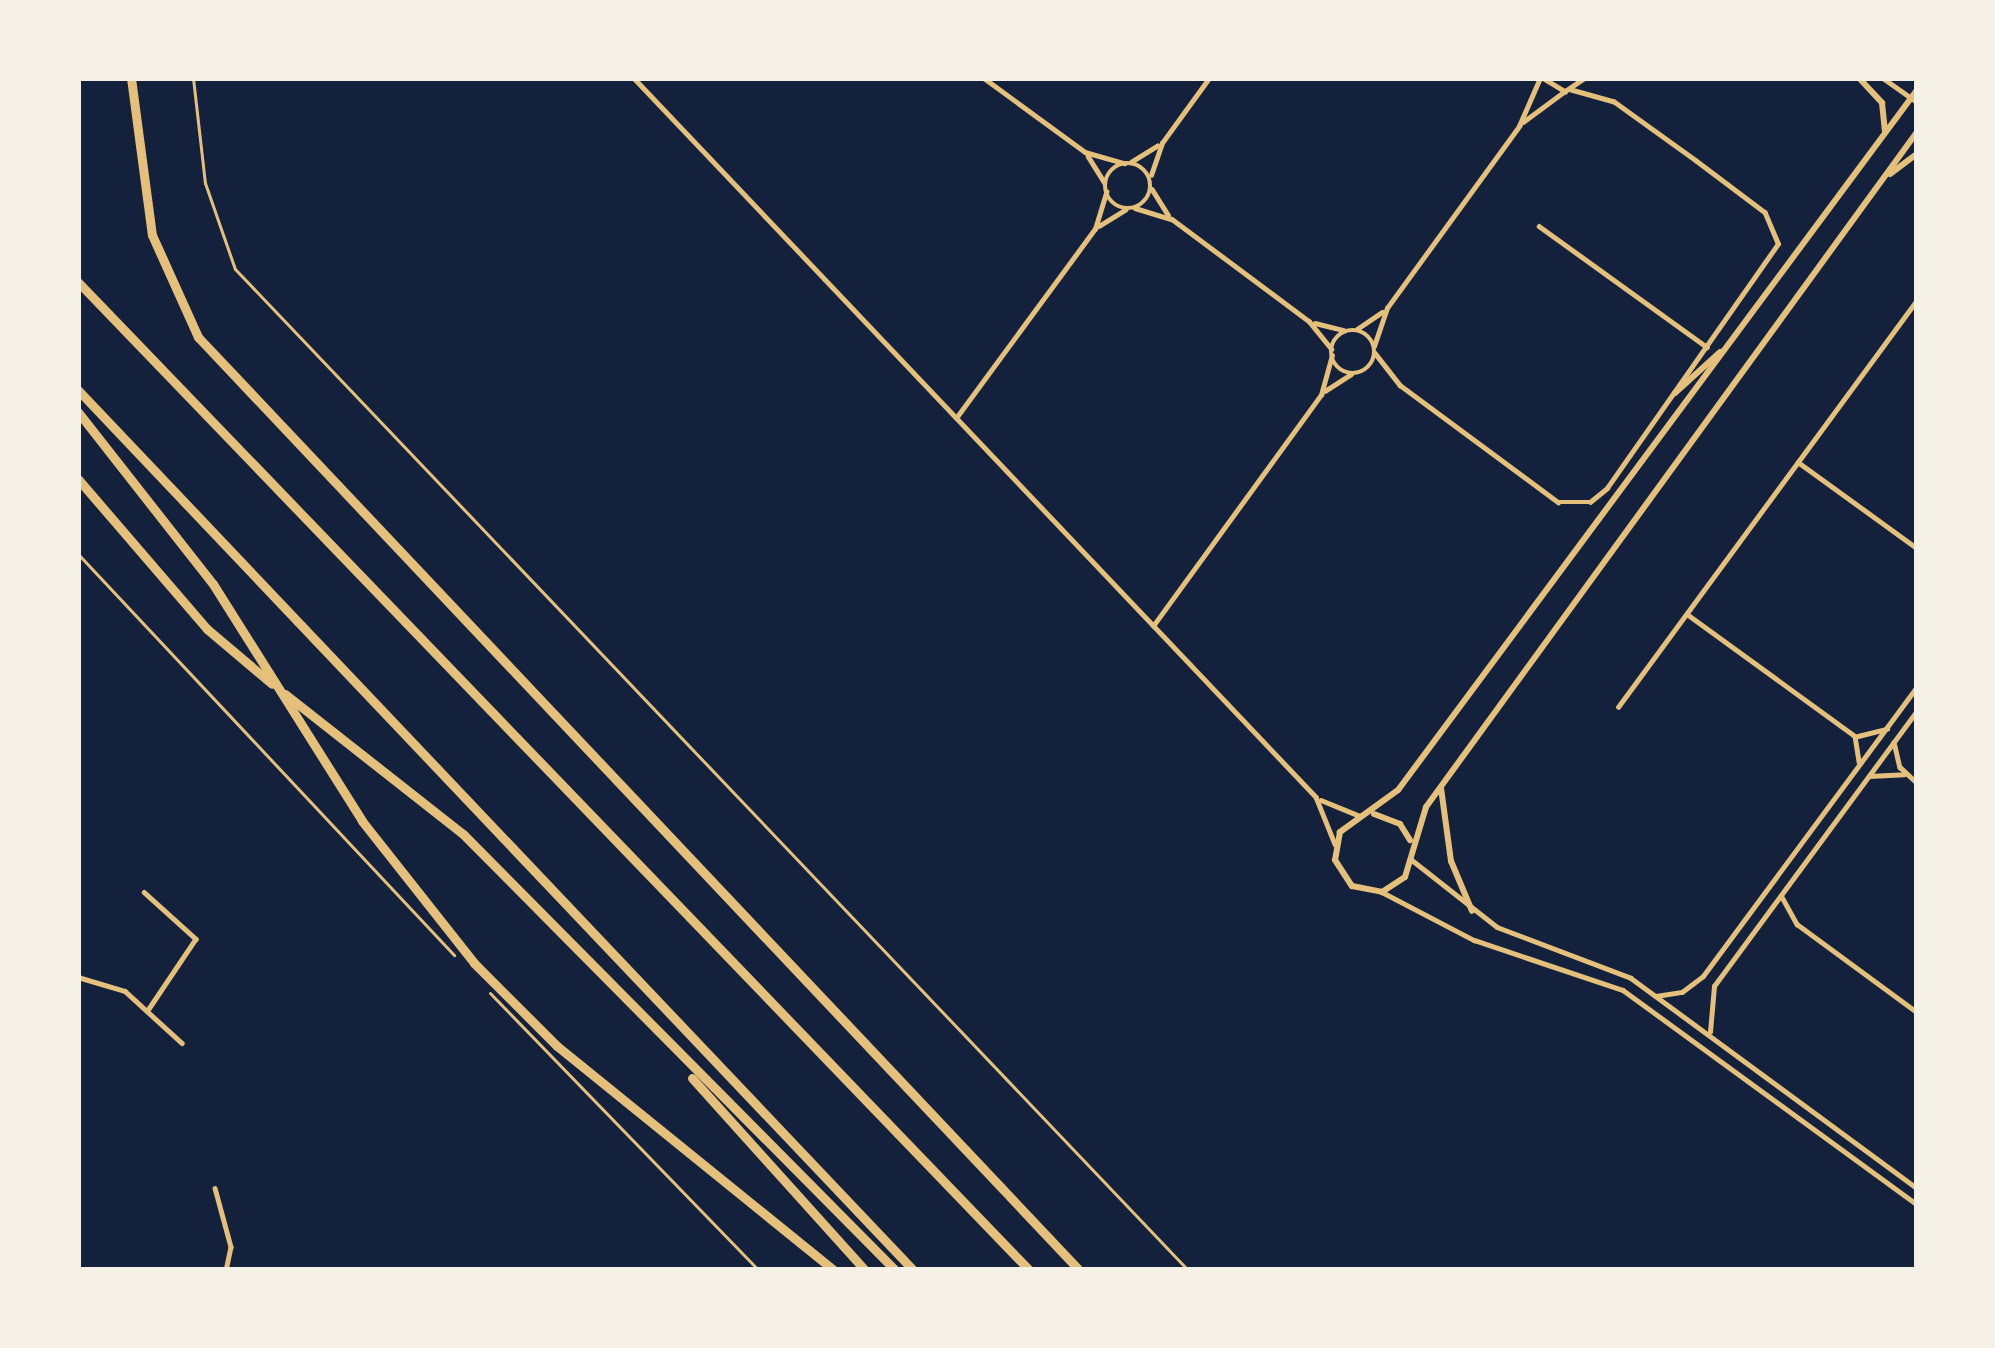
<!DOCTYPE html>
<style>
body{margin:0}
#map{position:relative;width:1995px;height:1348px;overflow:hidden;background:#14213d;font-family:Mulish,sans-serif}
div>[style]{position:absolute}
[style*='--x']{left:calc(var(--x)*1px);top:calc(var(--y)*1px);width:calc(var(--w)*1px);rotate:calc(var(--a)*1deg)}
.path>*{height:3px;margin:-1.5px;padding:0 1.5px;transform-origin:1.5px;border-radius:1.5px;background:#e5c07b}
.minor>*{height:4.5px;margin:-2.25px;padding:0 2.25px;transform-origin:2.25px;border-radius:2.25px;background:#e5c07b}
.minor>.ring{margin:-2.25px;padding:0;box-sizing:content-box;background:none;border:4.5px solid #e5c07b;border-radius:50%}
.tertiary>*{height:6px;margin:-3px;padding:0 3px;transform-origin:3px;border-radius:3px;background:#e5c07b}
.motorway>*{height:9px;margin:-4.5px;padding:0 4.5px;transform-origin:4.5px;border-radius:4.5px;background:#e5c07b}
span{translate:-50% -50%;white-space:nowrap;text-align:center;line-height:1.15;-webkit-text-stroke:10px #f6f1e7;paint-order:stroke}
.frame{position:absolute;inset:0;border:81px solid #f6f1e7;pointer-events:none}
</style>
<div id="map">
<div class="path">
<div style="--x:193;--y:78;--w:106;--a:83.5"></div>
<div style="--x:205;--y:183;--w:91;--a:70.8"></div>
<div style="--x:235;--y:269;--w:1382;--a:46.41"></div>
<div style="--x:78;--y:554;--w:550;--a:46.84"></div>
<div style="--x:490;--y:993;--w:385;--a:45.9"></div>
</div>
<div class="minor">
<div style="--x:634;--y:78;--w:991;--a:46.51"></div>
<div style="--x:1316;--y:797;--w:51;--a:68"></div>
<div style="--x:984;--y:78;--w:125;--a:36.2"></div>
<div style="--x:1085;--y:152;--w:41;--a:15.8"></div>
<div style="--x:1543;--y:78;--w:26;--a:31"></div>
<div style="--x:1565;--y:91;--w:23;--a:-34"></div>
<div style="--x:1883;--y:78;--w:42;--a:35.2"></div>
<div style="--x:1523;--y:122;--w:52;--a:-36.4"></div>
<div style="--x:1088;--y:156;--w:31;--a:58"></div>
<div style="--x:1131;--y:162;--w:31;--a:-32"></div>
<div class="ring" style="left:1105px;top:163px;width:41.5px;height:41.5px"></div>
<div style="--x:1151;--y:175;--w:34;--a:-71"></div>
<div style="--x:1162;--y:143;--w:80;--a:-54.1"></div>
<div style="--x:1152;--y:189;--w:31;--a:58"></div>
<div style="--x:1135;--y:208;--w:39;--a:17"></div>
<div style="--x:1172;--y:219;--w:171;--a:36.7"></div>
<div style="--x:1309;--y:321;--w:36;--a:51"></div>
<div style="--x:1099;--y:226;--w:31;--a:-32"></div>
<div style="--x:1539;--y:226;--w:207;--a:35.8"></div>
<div style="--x:1315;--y:323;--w:30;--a:14"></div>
<div style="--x:1357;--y:329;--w:30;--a:-34"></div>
<div class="ring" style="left:1331px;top:330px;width:39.5px;height:39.5px"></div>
<div style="--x:1374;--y:346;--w:40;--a:-71.1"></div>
<div style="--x:1387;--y:308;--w:225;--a:-54"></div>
<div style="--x:1519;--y:126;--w:52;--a:-66.4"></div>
<div style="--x:1375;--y:353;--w:41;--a:52"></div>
<div style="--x:1400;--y:385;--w:197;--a:36.5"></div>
<div style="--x:1558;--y:502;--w:32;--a:0"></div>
<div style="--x:1590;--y:502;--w:22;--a:-39"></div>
<div style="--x:1607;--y:488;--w:298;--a:-55"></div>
<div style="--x:1778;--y:244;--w:34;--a:-113"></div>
<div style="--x:1765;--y:213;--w:86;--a:-143"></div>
<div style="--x:1696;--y:161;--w:101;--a:-144.3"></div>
<div style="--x:1614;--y:102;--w:45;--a:-164.4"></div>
<div style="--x:1325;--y:391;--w:31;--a:-33"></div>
<div style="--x:956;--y:418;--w:235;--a:-53.7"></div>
<div style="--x:1095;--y:229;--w:39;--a:-73"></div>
<div style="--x:1798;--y:462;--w:147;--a:35.9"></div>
<div style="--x:1687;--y:614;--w:208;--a:36"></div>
<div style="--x:1855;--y:736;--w:26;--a:81"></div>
<div style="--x:1153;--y:626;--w:286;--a:-54"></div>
<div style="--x:1321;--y:395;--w:41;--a:-74.6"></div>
<div style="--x:1618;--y:707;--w:505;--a:-53.7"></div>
<div style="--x:1858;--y:736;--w:30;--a:-14"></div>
<div style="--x:1894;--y:742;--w:26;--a:77"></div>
<div style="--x:1900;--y:767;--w:23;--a:43"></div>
<div style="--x:1869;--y:776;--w:35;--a:-3"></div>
<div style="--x:1321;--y:800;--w:42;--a:22.3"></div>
<div style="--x:1412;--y:860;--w:108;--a:38.2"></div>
<div style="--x:1497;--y:927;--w:143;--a:20.8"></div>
<div style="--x:1631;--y:978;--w:355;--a:36.3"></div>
<div style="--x:144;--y:892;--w:70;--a:42.1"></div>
<div style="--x:196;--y:939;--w:84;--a:123.9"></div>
<div style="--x:1382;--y:892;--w:104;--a:27.6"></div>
<div style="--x:1474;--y:940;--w:157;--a:18.6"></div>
<div style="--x:1623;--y:990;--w:364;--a:36.1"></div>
<div style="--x:1782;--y:897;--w:31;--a:61"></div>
<div style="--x:1797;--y:924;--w:149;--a:36.3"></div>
<div style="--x:78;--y:977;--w:49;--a:16.6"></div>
<div style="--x:125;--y:991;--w:77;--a:42.4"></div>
<div style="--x:1656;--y:996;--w:26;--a:-9"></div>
<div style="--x:1682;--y:992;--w:26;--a:-37"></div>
<div style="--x:1703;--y:976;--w:360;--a:-53.5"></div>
<div style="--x:1710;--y:1032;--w:46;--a:-85"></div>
<div style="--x:1714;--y:986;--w:342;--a:-53.6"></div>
<div style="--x:215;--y:1188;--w:61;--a:74.8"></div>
<div style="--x:231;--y:1247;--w:24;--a:102"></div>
</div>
<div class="tertiary">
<div style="--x:1859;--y:78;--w:34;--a:47"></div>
<div style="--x:1882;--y:103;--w:28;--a:84"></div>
<div style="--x:1917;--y:90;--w:871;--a:126.55"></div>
<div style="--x:1398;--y:790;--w:72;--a:144.1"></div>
<div style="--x:1340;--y:832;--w:28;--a:100"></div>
<div style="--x:1335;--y:860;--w:31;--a:57"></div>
<div style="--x:1352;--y:886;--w:31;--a:11"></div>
<div style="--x:1382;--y:892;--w:27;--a:-33"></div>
<div style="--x:1405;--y:877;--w:73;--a:-73.3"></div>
<div style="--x:1426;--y:807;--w:835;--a:-53.97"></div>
<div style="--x:1890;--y:174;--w:34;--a:-37"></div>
<div style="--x:1675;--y:393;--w:61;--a:-42.3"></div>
<div style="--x:1441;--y:788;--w:74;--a:82.2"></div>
<div style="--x:1451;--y:861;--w:54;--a:67.2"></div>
<div style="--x:1374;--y:814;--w:28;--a:21"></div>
<div style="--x:1400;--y:824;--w:19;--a:58"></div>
</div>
<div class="motorway">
<div style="--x:131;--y:78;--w:158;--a:82.4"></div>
<div style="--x:152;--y:235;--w:112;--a:65.7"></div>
<div style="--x:198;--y:337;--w:1283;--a:46.64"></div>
<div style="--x:78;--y:282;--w:1371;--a:46.09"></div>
<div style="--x:78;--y:390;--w:1213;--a:46.5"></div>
<div style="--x:78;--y:412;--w:219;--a:51.9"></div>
<div style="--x:213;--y:584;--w:280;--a:57.8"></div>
<div style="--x:362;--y:821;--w:181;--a:51.7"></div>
<div style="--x:474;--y:963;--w:117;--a:45"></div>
<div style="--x:557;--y:1046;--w:356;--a:39"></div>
<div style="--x:78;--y:479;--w:198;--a:49.3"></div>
<div style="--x:207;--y:629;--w:85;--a:40.2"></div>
<div style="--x:285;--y:694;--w:226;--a:38.2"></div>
<div style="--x:463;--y:834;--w:614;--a:45.26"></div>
<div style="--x:692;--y:1078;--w:258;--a:48"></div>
</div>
<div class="frame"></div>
</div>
